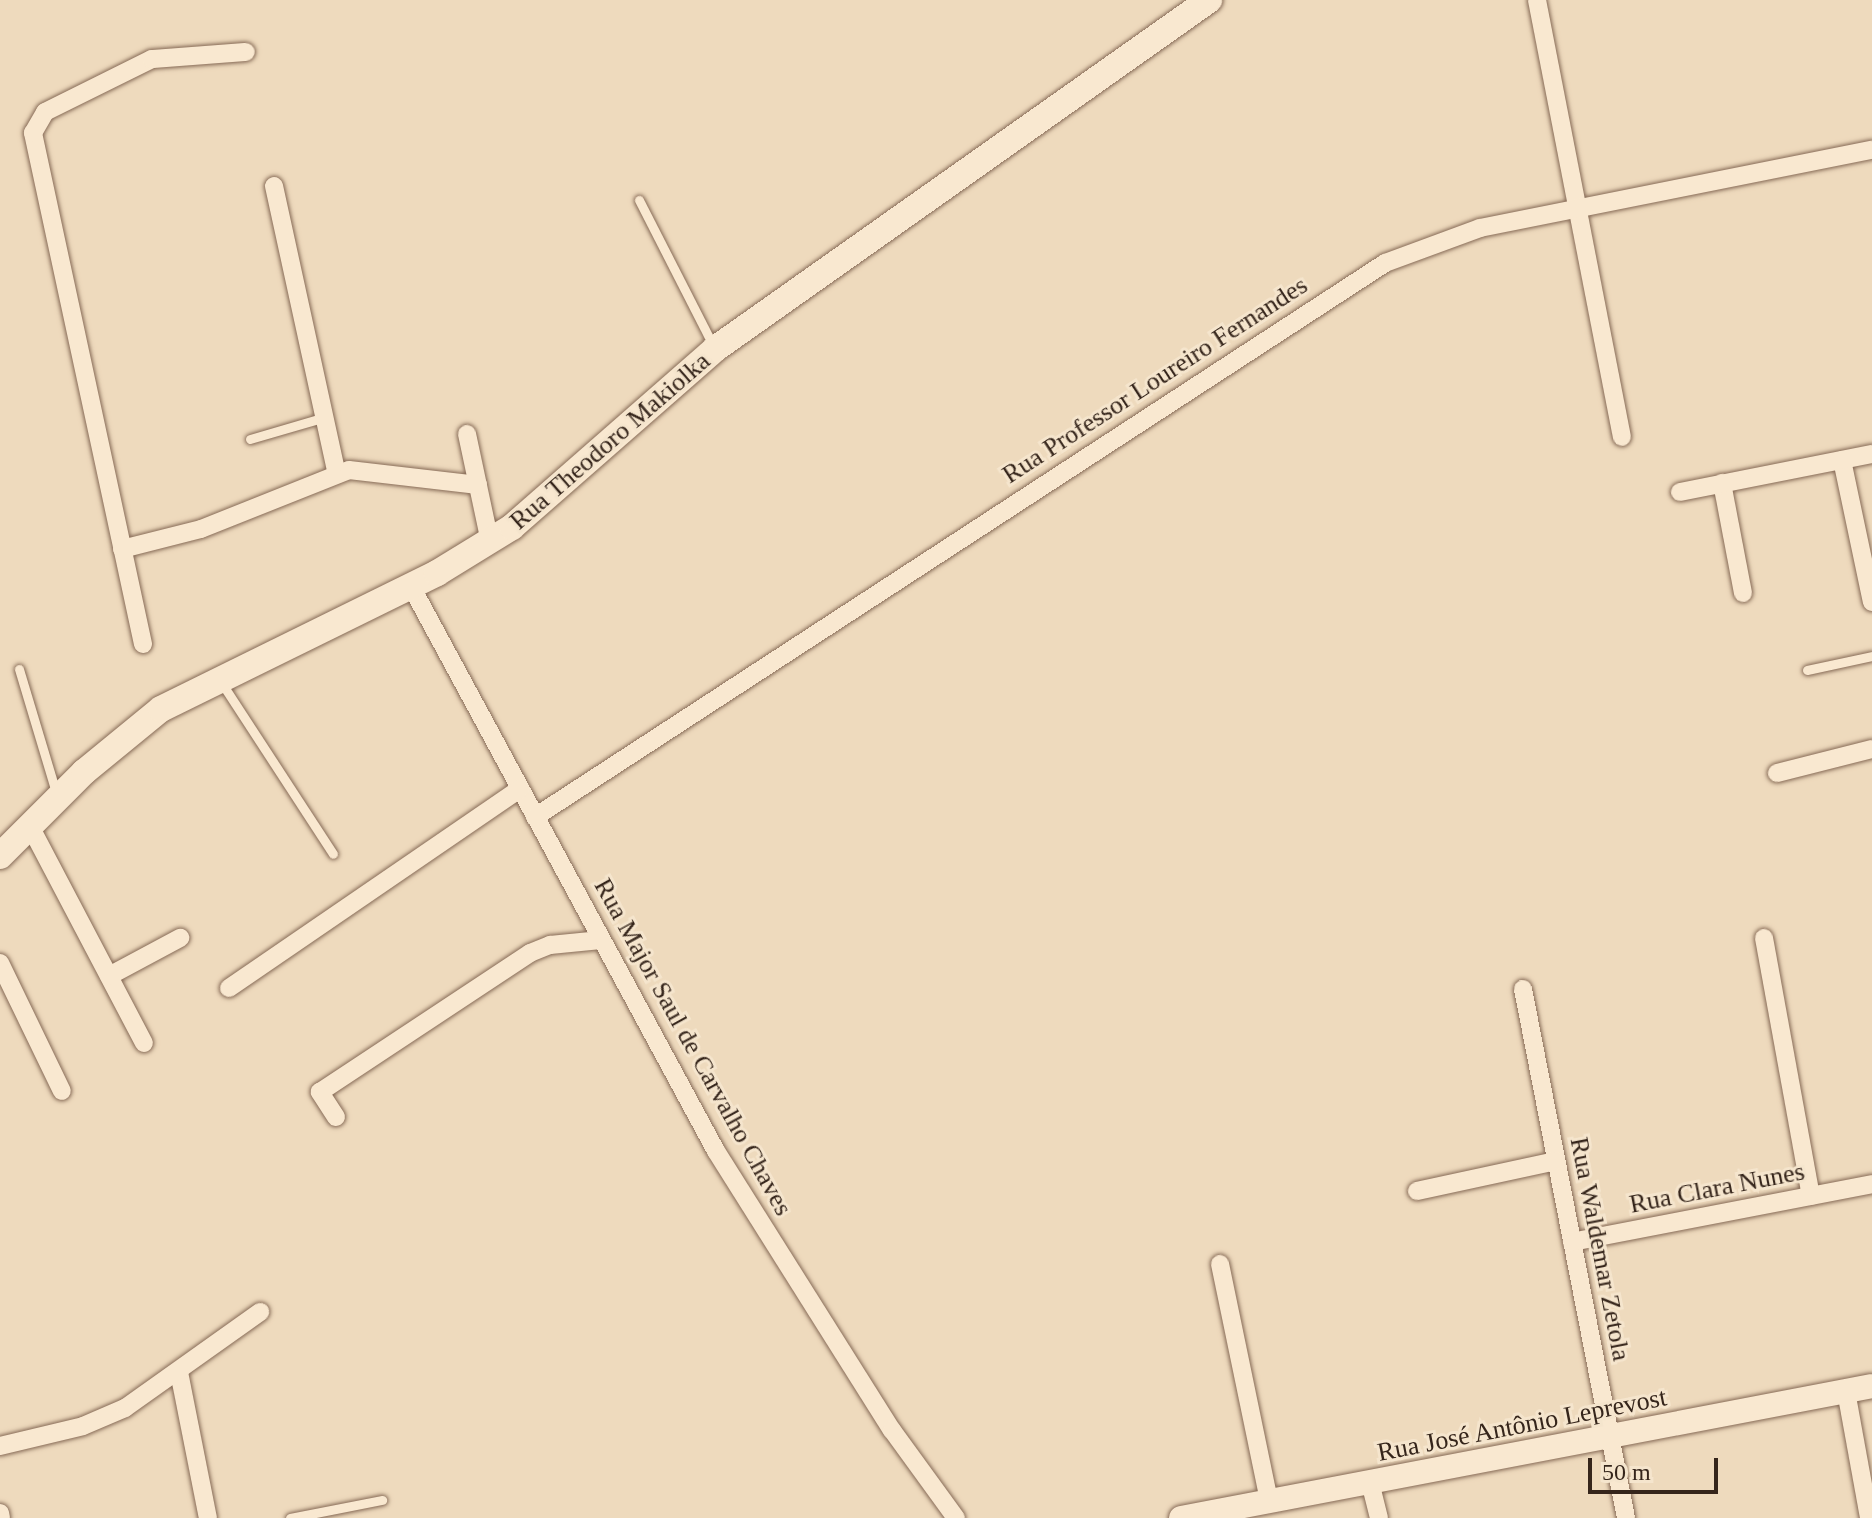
<!DOCTYPE html>
<meta charset="utf-8">
<style>
body{margin:0}
#map{position:relative;width:1872px;height:1518px;overflow:hidden;background:#eedabd;font-family:"Times New Roman",serif}
div>[style]{position:absolute}
[style*='--x']{left:calc(var(--x)*1px);top:calc(var(--y)*1px);width:calc(var(--w)*1px);rotate:calc(var(--a)*1deg)}
.roads{filter:drop-shadow(0 0 2px #866a56) drop-shadow(0 0 2px #866a56)}
.service>*{height:9px;margin:-4.5px;padding:0 4.5px;transform-origin:4.5px;border-radius:4.5px;background:#f9e8d0}
.minor>*{height:18px;margin:-9px;padding:0 9px;transform-origin:9px;border-radius:9px;background:#f9e8d0}
.tertiary>*{height:24px;margin:-12px;padding:0 12px;transform-origin:12px;border-radius:12px;background:#f9e8d0}
.secondary>*{height:26px;margin:-13px;padding:0 13px;transform-origin:13px;border-radius:13px;background:#f9e8d0}
span{translate:-50% -50%;white-space:nowrap;text-align:center;line-height:1.15;-webkit-text-stroke:6px #f5e5cd;paint-order:stroke}
.street-label{font-size:26px;color:#35251b}
.scale{position:absolute;left:1588px;top:1458px;width:130px;height:36px;box-sizing:border-box;border:4px solid #35251b;border-top:0;padding-left:10px;font-size:24px;line-height:28px;white-space:nowrap;color:#35251b;-webkit-text-stroke:6px #f5e5cd;paint-order:stroke}
</style>
<div id="map">
<div class="roads">
<div class="service">
<div style="--x:639;--y:200;--w:165;--a:63"></div>
<div style="--x:250;--y:439;--w:78;--a:-16.3"></div>
<div style="--x:19;--y:669;--w:133;--a:73.3"></div>
<div style="--x:1807;--y:670;--w:66;--a:-12.2"></div>
<div style="--x:221;--y:682;--w:205;--a:56.9"></div>
<div style="--x:290;--y:1518;--w:94;--a:-11.1"></div>
</div>
<div class="minor">
<div style="--x:1537;--y:0;--w:445;--a:79"></div>
<div style="--x:274;--y:186;--w:295;--a:77.7"></div>
<div style="--x:467;--y:434;--w:110;--a:78"></div>
<div style="--x:1842;--y:460;--w:145;--a:78.1"></div>
<div style="--x:1722;--y:483;--w:112;--a:79.2"></div>
<div style="--x:1680;--y:492;--w:196;--a:-11.2"></div>
<div style="--x:122;--y:549;--w:81;--a:-14.2"></div>
<div style="--x:201;--y:529;--w:159;--a:-21.7"></div>
<div style="--x:349;--y:470;--w:130;--a:6.6"></div>
<div style="--x:411;--y:586;--w:642;--a:61.64"></div>
<div style="--x:716;--y:1151;--w:330;--a:57.8"></div>
<div style="--x:892;--y:1430;--w:109;--a:54"></div>
<div style="--x:143;--y:644;--w:523;--a:-102.15"></div>
<div style="--x:33;--y:133;--w:24;--a:-60"></div>
<div style="--x:45;--y:112;--w:119;--a:-26.4"></div>
<div style="--x:152;--y:59;--w:94;--a:-4.3"></div>
<div style="--x:1777;--y:773;--w:98;--a:-14.2"></div>
<div style="--x:535;--y:817;--w:1015;--a:-33.09"></div>
<div style="--x:1385;--y:263;--w:101;--a:-20.2"></div>
<div style="--x:1480;--y:228;--w:400;--a:-11.3"></div>
<div style="--x:30;--y:826;--w:245;--a:62.3"></div>
<div style="--x:1764;--y:938;--w:262;--a:79.7"></div>
<div style="--x:0;--y:963;--w:142;--a:64.2"></div>
<div style="--x:109;--y:976;--w:81;--a:-28.2"></div>
<div style="--x:229;--y:988;--w:353;--a:-34.4"></div>
<div style="--x:1523;--y:989;--w:539;--a:78.98"></div>
<div style="--x:336;--y:1117;--w:30;--a:-123"></div>
<div style="--x:320;--y:1092;--w:252;--a:-33.5"></div>
<div style="--x:530;--y:953;--w:22;--a:-22"></div>
<div style="--x:550;--y:945;--w:51;--a:-5.6"></div>
<div style="--x:1417;--y:1191;--w:142;--a:-12.2"></div>
<div style="--x:1572;--y:1242;--w:306;--a:-10.9"></div>
<div style="--x:1220;--y:1264;--w:242;--a:78.3"></div>
<div style="--x:179;--y:1372;--w:149;--a:78.8"></div>
<div style="--x:1846;--y:1391;--w:129;--a:79.7"></div>
<div style="--x:0;--y:1446;--w:85;--a:-13.5"></div>
<div style="--x:83;--y:1426;--w:46;--a:-23.2"></div>
<div style="--x:125;--y:1408;--w:166;--a:-35.4"></div>
<div style="--x:1370;--y:1482;--w:37;--a:76"></div>
<div style="--x:0;--y:1513;--w:5;--a:79"></div>
</div>
<div class="tertiary">
<div style="--x:1181;--y:1518;--w:703;--a:-10.81"></div>
</div>
<div class="secondary">
<div style="--x:0;--y:856;--w:119;--a:-45"></div>
<div style="--x:84;--y:772;--w:99;--a:-39.3"></div>
<div style="--x:161;--y:709;--w:308;--a:-26.2"></div>
<div style="--x:437;--y:573;--w:88;--a:-31.5"></div>
<div style="--x:512;--y:527;--w:270;--a:-41.2"></div>
<div style="--x:715;--y:349;--w:605;--a:-35.24"></div>
</div>
</div>
<div class="street-label">
<span style="left:1155px;top:380px;rotate:-33deg">Rua Professor Loureiro Fernandes</span>
<span style="left:610px;top:441px;rotate:-41deg">Rua Theodoro Makiolka</span>
<span style="left:693px;top:1047px;rotate:61deg">Rua Major Saul de Carvalho Chaves</span>
<span style="left:1717px;top:1188px;rotate:-11deg">Rua Clara Nunes</span>
<span style="left:1600px;top:1249px;rotate:79deg">Rua Waldemar Zetola</span>
<span style="left:1522px;top:1425px;rotate:-11deg">Rua José Antônio Leprevost</span>
</div>
<div class="scale">50 m</div>
</div>
